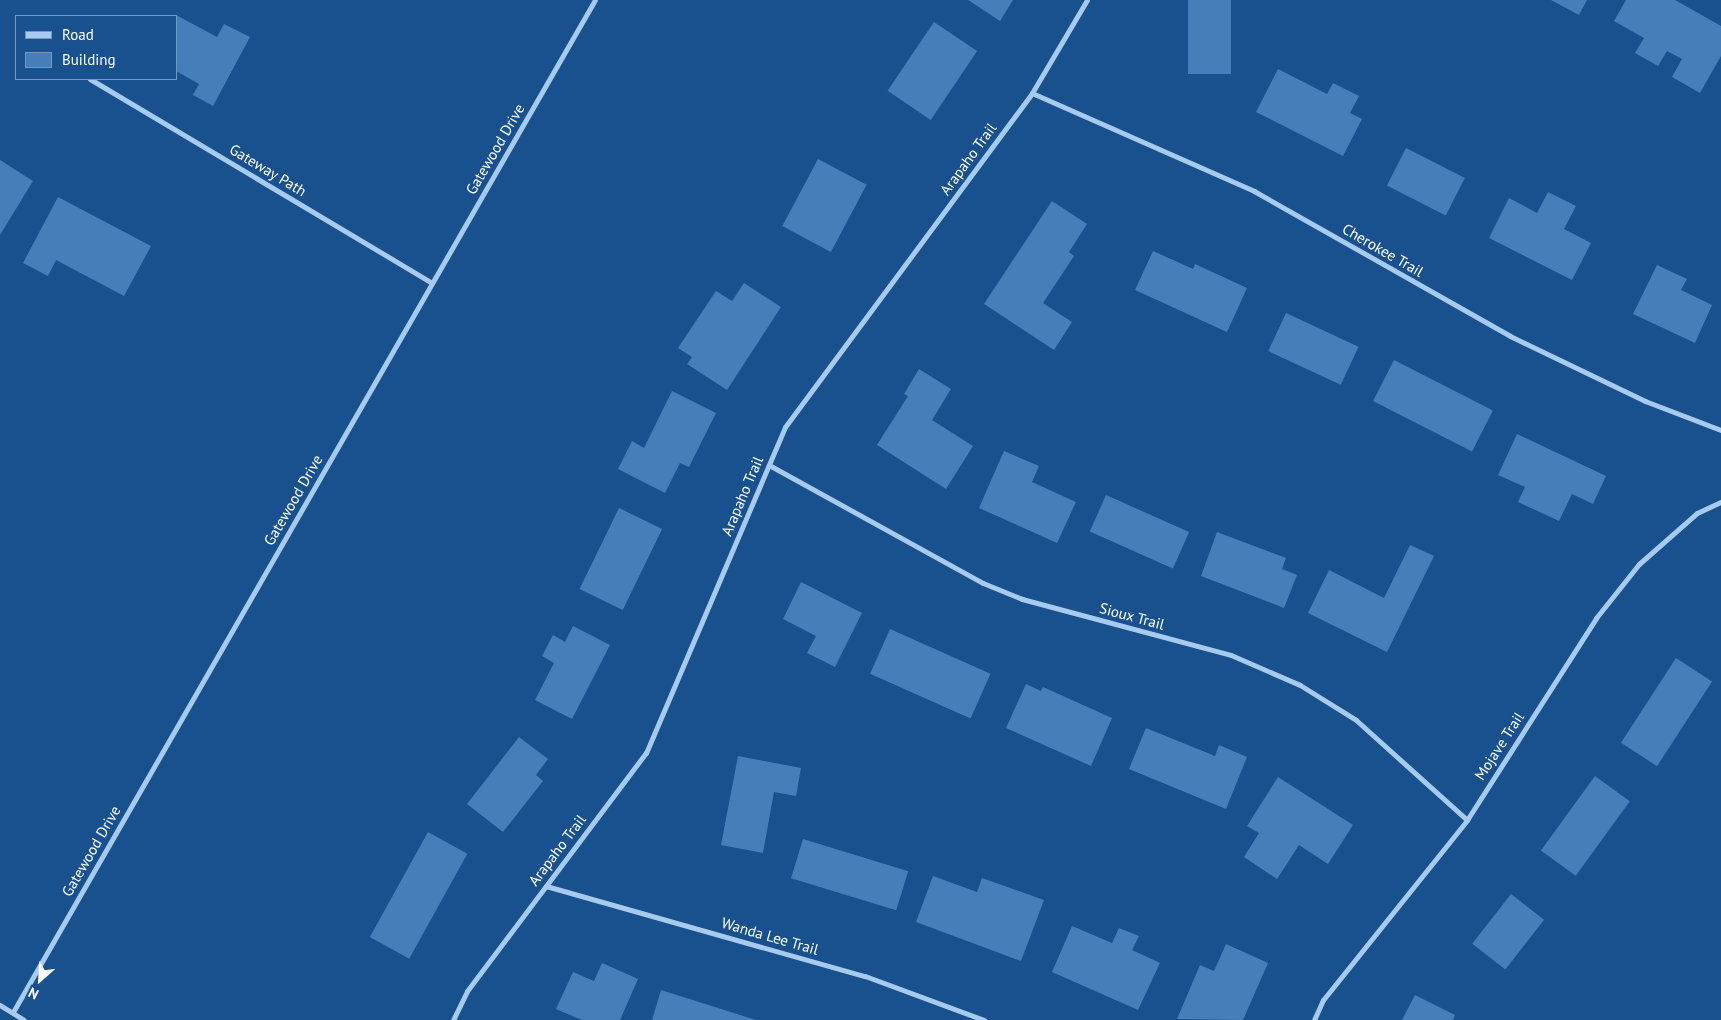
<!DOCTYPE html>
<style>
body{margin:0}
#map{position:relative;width:1721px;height:1020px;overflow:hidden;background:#19518f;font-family:"PT Sans",sans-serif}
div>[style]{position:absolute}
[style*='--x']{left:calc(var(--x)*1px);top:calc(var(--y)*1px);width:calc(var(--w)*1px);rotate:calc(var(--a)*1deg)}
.building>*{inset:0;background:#467eb9;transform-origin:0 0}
.street>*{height:5px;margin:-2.5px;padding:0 2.5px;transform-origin:2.5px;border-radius:2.5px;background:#a7caef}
span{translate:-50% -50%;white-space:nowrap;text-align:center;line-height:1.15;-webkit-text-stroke:4px #19518f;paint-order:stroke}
.street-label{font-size:15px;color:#fff}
.legend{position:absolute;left:15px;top:15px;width:162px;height:65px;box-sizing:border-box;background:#19518f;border:1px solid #7597bc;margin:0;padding:6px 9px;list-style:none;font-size:15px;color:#fff}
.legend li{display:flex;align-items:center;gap:10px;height:25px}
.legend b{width:25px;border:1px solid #7597bc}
.north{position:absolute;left:15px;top:955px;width:50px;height:50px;-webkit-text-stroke:4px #19518f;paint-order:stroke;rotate:206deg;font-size:14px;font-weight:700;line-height:20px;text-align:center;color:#fff}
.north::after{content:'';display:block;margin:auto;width:18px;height:22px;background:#fff;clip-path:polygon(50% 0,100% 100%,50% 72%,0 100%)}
</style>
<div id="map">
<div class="building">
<div style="clip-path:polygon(968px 0,1013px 0,1000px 21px)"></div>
<div style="left:1188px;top:0;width:43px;height:74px"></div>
<div style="clip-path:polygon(1551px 0,1587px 0,1579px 15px)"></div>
<div style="clip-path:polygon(1626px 0,1675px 0,1721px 26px,1721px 56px,1700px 93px,1672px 77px,1682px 59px,1667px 51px,1658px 66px,1635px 53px,1644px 38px,1614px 21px)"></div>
<div style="clip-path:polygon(176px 15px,217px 37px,224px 24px,250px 37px,213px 106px,193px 95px,199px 84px,176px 71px)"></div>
<div style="left:934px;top:22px;width:52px;height:83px;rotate:34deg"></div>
<div style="clip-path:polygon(1278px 69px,1327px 94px,1333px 83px,1359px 96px,1350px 113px,1362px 119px,1343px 156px,1256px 112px)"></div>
<div style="left:1406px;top:148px;width:66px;height:42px;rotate:27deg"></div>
<div style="left:818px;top:159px;width:55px;height:76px;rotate:28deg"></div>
<div style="clip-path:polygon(0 160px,33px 181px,0 235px)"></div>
<div style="clip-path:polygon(1548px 192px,1576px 206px,1564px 229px,1591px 243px,1572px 280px,1489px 238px,1509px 198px,1537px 213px)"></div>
<div style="clip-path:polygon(58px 197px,151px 246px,124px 296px,56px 260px,48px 276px,23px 263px)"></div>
<div style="clip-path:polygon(1052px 201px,1087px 224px,1069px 252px,1074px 256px,1043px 303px,1072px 322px,1054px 350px,984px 304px)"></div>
<div style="clip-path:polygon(1153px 251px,1193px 269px,1195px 264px,1247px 288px,1227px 332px,1135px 290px)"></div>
<div style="clip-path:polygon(1657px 265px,1687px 279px,1681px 290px,1712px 305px,1695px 343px,1633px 314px)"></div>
<div style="clip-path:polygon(744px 283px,781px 307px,727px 390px,687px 364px,692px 357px,678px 348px,716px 291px,732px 301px)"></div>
<div style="left:1286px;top:313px;width:80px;height:42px;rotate:25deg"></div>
<div style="left:1394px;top:360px;width:111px;height:46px;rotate:27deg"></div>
<div style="clip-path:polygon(919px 369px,951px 389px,932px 420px,973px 446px,946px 489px,877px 445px,908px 396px,904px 394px)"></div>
<div style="clip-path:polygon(672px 391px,716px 413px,689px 467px,680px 463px,665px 493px,618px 469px,632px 441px,644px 448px)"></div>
<div style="clip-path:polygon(1517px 434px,1606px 476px,1593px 504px,1572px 494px,1559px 521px,1518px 502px,1525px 487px,1498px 475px)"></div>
<div style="clip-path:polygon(1004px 451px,1039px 466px,1032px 482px,1076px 502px,1057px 543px,979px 508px)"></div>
<div style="left:1106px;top:495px;width:91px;height:40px;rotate:24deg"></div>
<div style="left:619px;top:508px;width:48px;height:90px;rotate:26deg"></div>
<div style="clip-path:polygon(1217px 532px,1286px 558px,1282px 569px,1297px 575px,1284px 608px,1201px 576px)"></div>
<div style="clip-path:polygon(1410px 545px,1434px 556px,1387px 652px,1308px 613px,1329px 570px,1384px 598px)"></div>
<div style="clip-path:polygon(801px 582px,862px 613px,835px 667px,807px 653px,816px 636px,783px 619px)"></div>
<div style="clip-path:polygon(573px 626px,610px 645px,572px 719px,535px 700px,554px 663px,542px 656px,553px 635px,565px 642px)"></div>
<div style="left:890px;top:629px;width:110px;height:49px;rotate:24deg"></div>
<div style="left:1676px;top:658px;width:43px;height:101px;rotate:33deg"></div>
<div style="clip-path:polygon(1026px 684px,1041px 691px,1043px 687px,1112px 718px,1091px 766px,1006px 728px)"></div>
<div style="clip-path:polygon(1146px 728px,1215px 756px,1219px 745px,1247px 757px,1226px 809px,1129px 769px)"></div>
<div style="clip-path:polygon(519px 737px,548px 759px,536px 775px,543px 781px,503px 832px,467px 804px)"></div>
<div style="clip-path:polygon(738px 756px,801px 768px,796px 796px,774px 792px,763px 853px,721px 845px)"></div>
<div style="left:1595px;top:776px;width:43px;height:92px;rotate:36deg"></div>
<div style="clip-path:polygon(1278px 777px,1353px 825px,1328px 864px,1299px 845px,1277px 879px,1244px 857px,1259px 833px,1247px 826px)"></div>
<div style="left:428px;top:832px;width:45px;height:120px;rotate:29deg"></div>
<div style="left:803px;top:839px;width:110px;height:41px;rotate:17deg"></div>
<div style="clip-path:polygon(933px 876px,977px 892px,982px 878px,1044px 900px,1021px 961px,916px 922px)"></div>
<div style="left:1511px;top:894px;width:42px;height:63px;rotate:38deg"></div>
<div style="clip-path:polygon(1072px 926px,1112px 943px,1119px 928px,1139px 936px,1132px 950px,1160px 963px,1138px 1010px,1052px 972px)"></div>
<div style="clip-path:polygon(1226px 944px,1268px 963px,1243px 1020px,1177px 1019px,1200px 965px,1214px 971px)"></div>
<div style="clip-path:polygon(602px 963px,638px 979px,620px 1020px,582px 1020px,556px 1009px,573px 972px,594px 981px)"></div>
<div style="clip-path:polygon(661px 990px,756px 1020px,652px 1020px)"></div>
<div style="clip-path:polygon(1415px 995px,1455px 1015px,1453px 1020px,1402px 1020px)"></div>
</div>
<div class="street">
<div style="--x:90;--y:79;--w:398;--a:30.8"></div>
<div style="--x:1032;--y:93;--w:243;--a:23.8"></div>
<div style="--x:1254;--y:191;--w:294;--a:29.5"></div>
<div style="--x:1510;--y:336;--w:150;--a:25.7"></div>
<div style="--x:1645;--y:401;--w:81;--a:20.9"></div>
<div style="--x:769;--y:465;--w:244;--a:28.9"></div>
<div style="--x:983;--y:583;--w:42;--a:22.3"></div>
<div style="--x:1022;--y:599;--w:216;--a:15"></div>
<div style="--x:1231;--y:655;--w:75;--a:23.5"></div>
<div style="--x:1300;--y:685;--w:66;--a:32"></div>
<div style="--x:1356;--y:720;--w:149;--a:42"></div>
<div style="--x:546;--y:886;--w:331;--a:15.8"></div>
<div style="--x:865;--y:976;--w:127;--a:20.3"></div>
<div style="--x:0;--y:1005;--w:28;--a:32"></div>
<div style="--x:13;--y:1012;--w:1167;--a:-60.1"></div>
<div style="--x:453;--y:1020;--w:32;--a:-64"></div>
<div style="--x:467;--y:991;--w:298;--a:-53.1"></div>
<div style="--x:646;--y:753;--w:354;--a:-66.9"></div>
<div style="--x:785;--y:427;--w:415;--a:-53.5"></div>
<div style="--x:1032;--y:93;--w:108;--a:-59.4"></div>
<div style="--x:1314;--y:1020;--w:22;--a:-66"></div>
<div style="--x:1323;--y:1000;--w:231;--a:-51.3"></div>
<div style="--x:1467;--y:820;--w:240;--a:-57.4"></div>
<div style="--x:1596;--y:618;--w:69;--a:-51.5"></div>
<div style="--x:1639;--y:564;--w:77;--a:-41.3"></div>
<div style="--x:1697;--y:513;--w:26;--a:-25"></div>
</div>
<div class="street-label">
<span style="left:495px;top:149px;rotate:-60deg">Gatewood Drive</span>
<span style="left:968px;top:159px;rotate:-54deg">Arapaho Trail</span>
<span style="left:268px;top:170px;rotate:31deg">Gateway Path</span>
<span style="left:1383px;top:250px;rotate:30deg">Cherokee Trail</span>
<span style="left:742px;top:496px;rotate:-67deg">Arapaho Trail</span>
<span style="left:293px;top:500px;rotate:-60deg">Gatewood Drive</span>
<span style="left:1132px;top:616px;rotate:15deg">Sioux Trail</span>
<span style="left:1499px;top:746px;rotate:-57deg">Mojave Trail</span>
<span style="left:557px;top:850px;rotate:-53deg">Arapaho Trail</span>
<span style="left:91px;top:851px;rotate:-60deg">Gatewood Drive</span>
<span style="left:770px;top:936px;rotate:16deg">Wanda Lee Trail</span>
</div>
<ul class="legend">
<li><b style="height:6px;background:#a7caef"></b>Road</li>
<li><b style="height:14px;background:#467eb9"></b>Building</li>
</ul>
<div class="north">N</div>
</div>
